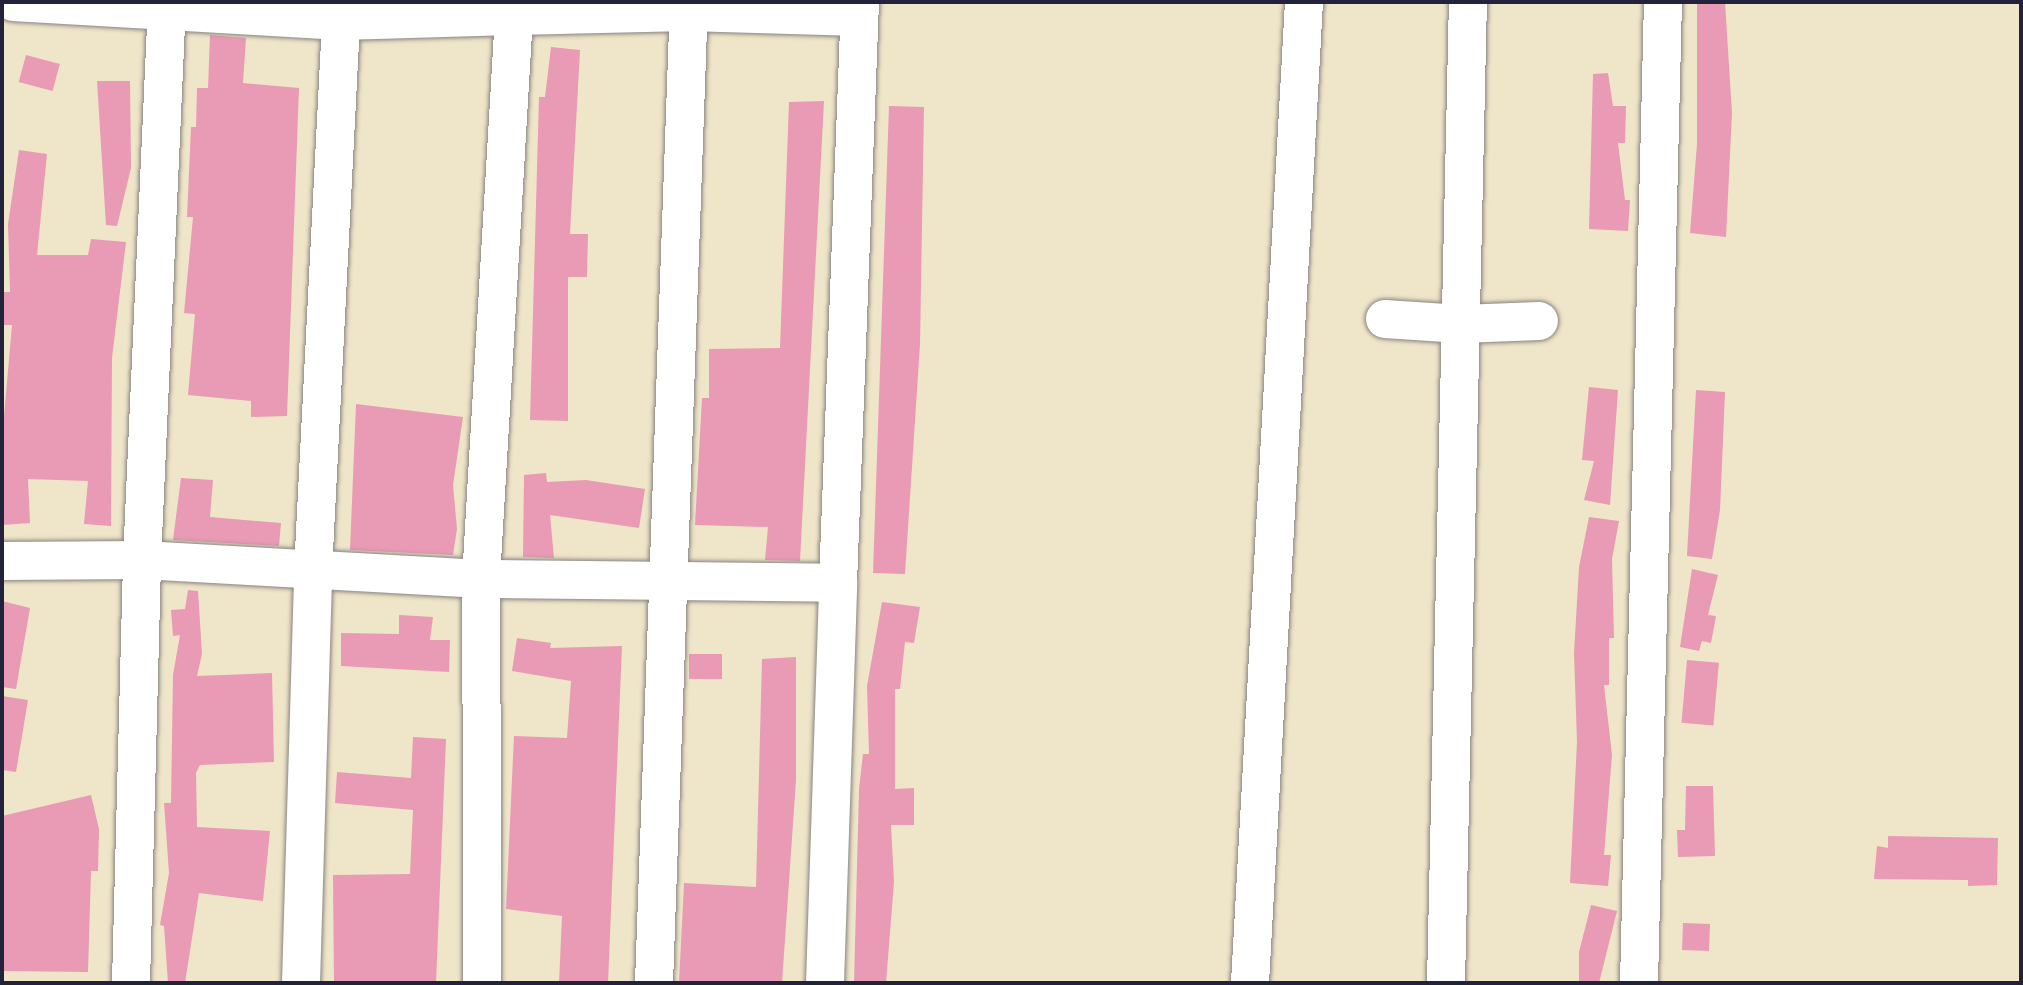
<!DOCTYPE html>
<style>
body{margin:0}
#map{position:relative;width:2023px;height:985px;overflow:hidden;background:#efe5c8;font-family:"Sorts Mill Goudy",serif}
div>[style]{position:absolute}
[style*='--x']{left:calc(var(--x)*1px);top:calc(var(--y)*1px);width:calc(var(--w)*1px);rotate:calc(var(--a)*1deg)}
.building>*{inset:0;background:#e99ab5;transform-origin:0 0}
.roads{filter:drop-shadow(0 0 2px #888482) drop-shadow(0 0 2px #888482)}
.minor>*{height:38px;margin:-19px;padding:0 19px;transform-origin:19px;border-radius:19px;background:#fff}
span{translate:-50% -50%;white-space:nowrap;text-align:center;line-height:1.15;-webkit-text-stroke:8px #fbf7ec;paint-order:stroke}
.frame{position:absolute;inset:0;border:4px solid #22223b;pointer-events:none}
</style>
<div id="map">
<div class="building">
<div style="clip-path:polygon(1697px 2px,1725px 2px,1732px 113px,1726px 237px,1690px 233px,1697px 144px)"></div>
<div style="clip-path:polygon(210px 35px,246px 38px,243px 83px,299px 88px,287px 416px,251px 417px,251px 401px,188px 395px,195px 314px,184px 313px,193px 217px,187px 217px,191px 127px,196px 127px,197px 88px,208px 88px)"></div>
<div style="clip-path:polygon(551px 47px,580px 50px,570px 234px,588px 234px,587px 277px,568px 277px,568px 421px,530px 420px,539px 97px,545px 97px)"></div>
<div style="left:26px;top:55px;width:35px;height:28px;rotate:15deg"></div>
<div style="clip-path:polygon(1608px 73px,1613px 106px,1626px 106px,1625px 143px,1618px 143px,1625px 200px,1630px 200px,1628px 231px,1589px 229px,1593px 74px)"></div>
<div style="clip-path:polygon(97px 81px,130px 81px,131px 168px,117px 226px,106px 225px)"></div>
<div style="clip-path:polygon(824px 101px,800px 561px,765px 560px,768px 527px,695px 525px,702px 398px,709px 398px,709px 349px,780px 348px,789px 102px)"></div>
<div style="clip-path:polygon(889px 106px,924px 107px,920px 344px,905px 574px,873px 573px)"></div>
<div style="clip-path:polygon(19px 150px,47px 154px,37px 255px,88px 255px,91px 239px,126px 242px,112px 358px,111px 526px,84px 524px,88px 481px,28px 479px,30px 523px,2px 525px,2px 439px,12px 325px,2px 325px,3px 292px,10px 292px,8px 224px)"></div>
<div style="clip-path:polygon(1589px 387px,1618px 390px,1610px 505px,1584px 500px,1594px 461px,1582px 460px)"></div>
<div style="clip-path:polygon(1696px 390px,1725px 392px,1720px 510px,1712px 559px,1687px 556px)"></div>
<div style="clip-path:polygon(356px 404px,463px 417px,453px 485px,457px 529px,453px 555px,350px 550px)"></div>
<div style="clip-path:polygon(546px 473px,547px 482px,586px 480px,645px 489px,639px 528px,550px 515px,554px 558px,523px 557px,524px 475px)"></div>
<div style="clip-path:polygon(181px 478px,213px 480px,210px 517px,281px 523px,279px 546px,173px 540px)"></div>
<div style="clip-path:polygon(1589px 517px,1619px 521px,1612px 559px,1614px 638px,1609px 638px,1609px 685px,1604px 685px,1612px 755px,1604px 855px,1611px 855px,1608px 886px,1570px 883px,1577px 742px,1574px 653px,1579px 567px)"></div>
<div style="clip-path:polygon(1692px 569px,1718px 575px,1708px 615px,1716px 616px,1711px 643px,1702px 641px,1699px 651px,1680px 647px)"></div>
<div style="clip-path:polygon(188px 590px,198px 591px,202px 654px,197px 676px,272px 673px,274px 762px,200px 765px,196px 773px,197px 827px,270px 831px,263px 901px,199px 893px,185px 983px,168px 983px,164px 926px,160px 925px,169px 873px,164px 803px,171px 803px,173px 675px,180px 635px,173px 636px,171px 610px,185px 609px)"></div>
<div style="clip-path:polygon(2px 601px,30px 608px,16px 689px,2px 687px)"></div>
<div style="clip-path:polygon(882px 602px,920px 607px,914px 643px,905px 642px,900px 689px,895px 689px,895px 789px,914px 788px,914px 825px,891px 825px,894px 882px,886px 983px,854px 983px,859px 789px,863px 754px,869px 754px,867px 686px)"></div>
<div style="clip-path:polygon(399px 615px,433px 617px,430px 640px,450px 640px,449px 672px,341px 666px,341px 633px,399px 634px)"></div>
<div style="clip-path:polygon(517px 638px,551px 643px,550px 648px,622px 646px,608px 983px,559px 983px,562px 916px,506px 909px,514px 736px,567px 738px,571px 681px,512px 671px)"></div>
<div style="left:689px;top:654px;width:33px;height:25px"></div>
<div style="clip-path:polygon(796px 657px,796px 780px,782px 983px,679px 983px,684px 883px,756px 887px,762px 659px)"></div>
<div style="left:1687px;top:660px;width:32px;height:63px;rotate:5deg"></div>
<div style="clip-path:polygon(2px 696px,28px 700px,16px 772px,2px 770px)"></div>
<div style="clip-path:polygon(413px 737px,446px 739px,436px 983px,334px 983px,333px 875px,410px 874px,413px 810px,335px 803px,337px 772px,411px 778px)"></div>
<div style="clip-path:polygon(1686px 786px,1713px 786px,1715px 856px,1678px 857px,1677px 830px,1685px 830px)"></div>
<div style="clip-path:polygon(91px 795px,99px 829px,98px 871px,91px 871px,88px 972px,2px 971px,2px 816px)"></div>
<div style="clip-path:polygon(1888px 836px,1998px 838px,1997px 885px,1968px 886px,1968px 880px,1874px 879px,1877px 846px,1888px 848px)"></div>
<div style="clip-path:polygon(1591px 905px,1617px 911px,1599px 983px,1579px 983px,1579px 952px)"></div>
<div style="left:1683px;top:923px;width:27px;height:27px;rotate:2deg"></div>
</div>
<div class="roads">
<div class="minor">
<div style="--x:13;--y:2;--w:329;--a:3.3"></div>
<div style="--x:341;--y:21;--w:173;--a:-1.7"></div>
<div style="--x:514;--y:16;--w:14;--a:-86"></div>
<div style="--x:1385;--y:319;--w:76;--a:3.8"></div>
<div style="--x:1461;--y:324;--w:78;--a:-2.2"></div>
<div style="--x:2;--y:561;--w:140;--a:-0.4"></div>
<div style="--x:142;--y:560;--w:340;--a:3.2"></div>
<div style="--x:481;--y:579;--w:357;--a:0.6"></div>
<div style="--x:838;--y:583;--w:581;--a:-87.83"></div>
<div style="--x:131;--y:983;--w:423;--a:-88.5"></div>
<div style="--x:142;--y:560;--w:559;--a:-87.43"></div>
<div style="--x:301;--y:983;--w:412;--a:-88.3"></div>
<div style="--x:313;--y:571;--w:570;--a:-87.08"></div>
<div style="--x:482;--y:983;--w:404;--a:-90.1"></div>
<div style="--x:481;--y:579;--w:564;--a:-86.65"></div>
<div style="--x:514;--y:16;--w:174;--a:-1.3"></div>
<div style="--x:688;--y:12;--w:171;--a:1.7"></div>
<div style="--x:654;--y:983;--w:982;--a:-87.96"></div>
<div style="--x:825;--y:983;--w:400;--a:-88.1"></div>
<div style="--x:1250;--y:983;--w:982;--a:-86.85"></div>
<div style="--x:1446;--y:983;--w:981;--a:-88.72"></div>
<div style="--x:1639;--y:983;--w:981;--a:-88.6"></div>
</div>
</div>
<div class="frame"></div>
</div>
